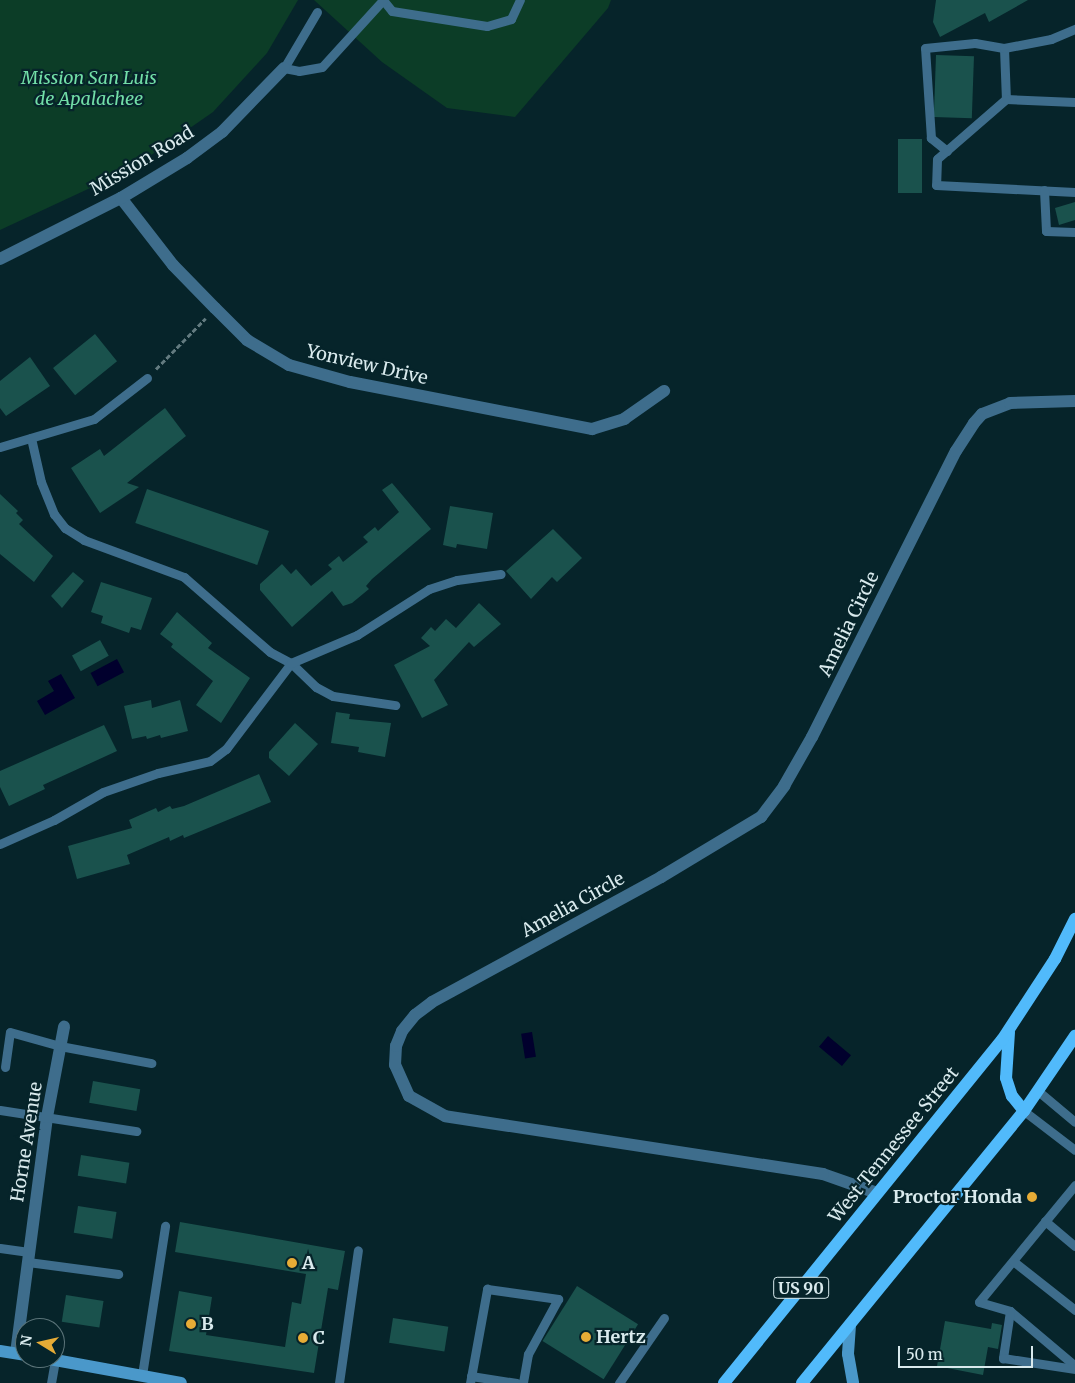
<!DOCTYPE html>
<style>
body{margin:0}
#map{position:relative;width:1075px;height:1383px;overflow:hidden;background:#06242a;font-family:Merriweather,serif}
div>[style]{position:absolute}
[style*='--x']{left:calc(var(--x)*1px);top:calc(var(--y)*1px);width:calc(var(--w)*1px);rotate:calc(var(--a)*1deg)}
.green>*{inset:0;background:#0c3d27}
.water>*{inset:0;background:#01002d;transform-origin:0 0}
.building>*{inset:0;background:#1a524d;transform-origin:0 0}
.path>*{height:3px;margin-top:-1.5px;transform-origin:0;background:repeating-linear-gradient(90deg,#637b80 0 5px,transparent 0 7.5px)}
.lane>*{height:9px;margin:-4.5px;padding:0 4.5px;transform-origin:4.5px;border-radius:4.5px;background:#3e6d8c}
.street>*{height:12px;margin:-6px;padding:0 6px;transform-origin:6px;border-radius:6px;background:#3e6d8c}
.secondary>*{height:12px;margin:-6px;padding:0 6px;transform-origin:6px;border-radius:6px;background:#4a98ca}
.primary>*{height:12px;margin:-6px;padding:0 6px;transform-origin:6px;border-radius:6px;background:#51bafb}
.dots>*{width:14px;height:14px;translate:-50% -50%;box-sizing:border-box;border:2px solid #06242a;border-radius:50%}
span{translate:-50% -50%;white-space:nowrap;text-align:center;line-height:1.15;-webkit-text-stroke:4.5px #06242a;paint-order:stroke}
.shield-label span{padding:1px 4px;background:#06242a;border:1px solid;border-radius:4px;-webkit-text-stroke-width:0}
.shield-label{font-size:16px;color:#d9eaed;font-weight:700}
.park-label{font-size:18px;color:#72dea7;font-style:italic}
.street-label{font-size:18px;color:#d9eaed}
.poi-label{font-size:18px;color:#d9eaed;font-weight:700}
.right{translate:-100% -50%;text-align:right}
.left{translate:0 -50%;text-align:left}
.north{position:absolute;left:15px;top:1318px;width:50px;height:50px;box-sizing:border-box;background:#06242a;border:1px solid #5a7378;border-radius:50%;rotate:279deg;font-size:14px;font-weight:700;line-height:20px;text-align:center;color:#d9eaed}
.north::after{content:'';display:block;margin:auto;width:18px;height:22px;background:#e7ac36;clip-path:polygon(50% 0,100% 100%,50% 72%,0 100%)}
.scale{position:absolute;left:898px;top:1346px;width:135px;height:22px;box-sizing:border-box;border:2px solid #d9eaed;border-top:0;padding-left:6px;font-size:15px;line-height:18px;white-space:nowrap;color:#d9eaed;-webkit-text-stroke:4px #06242a;paint-order:stroke}
</style>
<div id="map">
<div class="green">
<div style="clip-path:polygon(0 0,298px 0,267px 53px,213px 112px,131px 169px,0 230px)"></div>
<div style="clip-path:polygon(314px 0,611px 0,608px 8px,515px 117px,447px 108px,382px 62px)"></div>
</div>
<div class="water">
<div style="left:117px;top:659px;width:15px;height:30px;rotate:62deg"></div>
<div style="clip-path:polygon(61px 674px,75px 698px,45px 715px,37px 701px,54px 691px,48px 681px)"></div>
<div style="left:532px;top:1032px;width:25px;height:11px;rotate:81deg"></div>
<div style="left:828px;top:1036px;width:30px;height:14px;rotate:40deg"></div>
</div>
<div class="building">
<div style="clip-path:polygon(936px 0,1028px 0,989px 22px,985px 13px,940px 37px,933px 22px)"></div>
<div style="left:936px;top:55px;width:38px;height:62px;rotate:2deg"></div>
<div style="left:898px;top:139px;width:24px;height:54px"></div>
<div style="clip-path:polygon(1075px 202px,1075px 220px,1059px 225px,1055px 208px)"></div>
<div style="left:95px;top:334px;width:35px;height:54px;rotate:51deg"></div>
<div style="clip-path:polygon(30px 357px,50px 386px,6px 416px,0 408px,0 381px)"></div>
<div style="clip-path:polygon(165px 408px,186px 436px,127px 483px,139px 487px,100px 513px,71px 468px,100px 449px,104px 456px)"></div>
<div style="clip-path:polygon(392px 483px,431px 529px,372px 579px,366px 586px,369px 589px,352px 603px,343px 606px,332px 591px,292px 627px,260px 590px,260px 584px,282px 564px,291px 574px,296px 569px,311px 586px,332px 569px,328px 565px,339px 556px,343px 562px,368px 542px,363px 537px,375px 527px,378px 531px,399px 512px,382px 490px)"></div>
<div style="left:147px;top:489px;width:129px;height:36px;rotate:19deg"></div>
<div style="clip-path:polygon(0 494px,18px 511px,16px 513px,23px 520px,19px 524px,53px 556px,34px 582px,0 554px)"></div>
<div style="clip-path:polygon(450px 506px,493px 513px,487px 549px,457px 544px,456px 548px,443px 545px)"></div>
<div style="clip-path:polygon(553px 529px,582px 558px,557px 582px,552px 577px,531px 599px,506px 571px)"></div>
<div style="clip-path:polygon(73px 572px,84px 581px,62px 608px,51px 596px)"></div>
<div style="clip-path:polygon(101px 582px,152px 598px,141px 630px,131px 627px,129px 633px,101px 623px,103px 616px,91px 612px)"></div>
<div style="clip-path:polygon(479px 603px,501px 624px,474px 647px,469px 642px,434px 680px,448px 705px,422px 718px,394px 665px,430px 646px,421px 638px,431px 627px,435px 631px,446px 619px,456px 628px)"></div>
<div style="clip-path:polygon(177px 612px,212px 643px,208px 648px,250px 678px,221px 723px,196px 705px,213px 681px,171px 647px,173px 644px,160px 634px)"></div>
<div style="left:100px;top:640px;width:18px;height:32px;rotate:61deg"></div>
<div style="clip-path:polygon(151px 700px,152px 708px,180px 700px,188px 731px,161px 738px,160px 735px,147px 739px,146px 736px,132px 739px,124px 706px)"></div>
<div style="clip-path:polygon(336px 712px,350px 714px,349px 719px,391px 723px,385px 757px,358px 752px,359px 747px,331px 743px)"></div>
<div style="clip-path:polygon(295px 723px,318px 744px,289px 776px,269px 758px,269px 752px)"></div>
<div style="clip-path:polygon(104px 725px,117px 751px,43px 785px,45px 789px,9px 806px,0 787px,0 771px)"></div>
<div style="clip-path:polygon(259px 774px,271px 802px,184px 838px,183px 835px,170px 841px,169px 837px,127px 855px,130px 864px,77px 879px,68px 846px,132px 828px,129px 820px,156px 808px,158px 812px,170px 806px,172px 809px,184px 806px)"></div>
<div style="left:93px;top:1081px;width:48px;height:22px;rotate:10deg"></div>
<div style="left:81px;top:1155px;width:49px;height:21px;rotate:9deg"></div>
<div style="left:78px;top:1206px;width:39px;height:27px;rotate:9deg"></div>
<div style="clip-path:polygon(180px 1222px,345px 1251px,338px 1290px,328px 1288px,314px 1373px,169px 1351px,179px 1291px,212px 1297px,206px 1335px,285px 1347px,292px 1302px,301px 1304px,306px 1274px,175px 1252px)"></div>
<div style="left:577px;top:1286px;width:72px;height:65px;rotate:32deg"></div>
<div style="left:66px;top:1295px;width:38px;height:27px;rotate:9deg"></div>
<div style="left:393px;top:1318px;width:56px;height:25px;rotate:9deg"></div>
<div style="clip-path:polygon(945px 1321px,991px 1329px,992px 1323px,1002px 1325px,998px 1349px,988px 1347px,983px 1375px,937px 1366px)"></div>
</div>
<div class="path">
<div style="--x:156;--y:369;--w:71;--a:-45.6"></div>
</div>
<div class="lane">
<div style="--x:383;--y:0;--w:14;--a:51"></div>
<div style="--x:392;--y:11;--w:96;--a:9"></div>
<div style="--x:487;--y:26;--w:25;--a:-16"></div>
<div style="--x:511;--y:19;--w:21;--a:-65"></div>
<div style="--x:317;--y:12;--w:65;--a:120.5"></div>
<div style="--x:284;--y:68;--w:15;--a:11"></div>
<div style="--x:299;--y:71;--w:23;--a:-10"></div>
<div style="--x:322;--y:67;--w:91;--a:-47.7"></div>
<div style="--x:1004;--y:48;--w:51;--a:87.8"></div>
<div style="--x:1075;--y:102;--w:69;--a:-177.5"></div>
<div style="--x:1006;--y:99;--w:91;--a:139"></div>
<div style="--x:937;--y:159;--w:26;--a:92"></div>
<div style="--x:936;--y:185;--w:139;--a:2.9"></div>
<div style="--x:947;--y:151;--w:21;--a:-141"></div>
<div style="--x:931;--y:138;--w:90;--a:-93.8"></div>
<div style="--x:925;--y:48;--w:50;--a:-5.7"></div>
<div style="--x:975;--y:43;--w:29;--a:10"></div>
<div style="--x:1004;--y:48;--w:48;--a:-10.8"></div>
<div style="--x:1051;--y:39;--w:26;--a:-23"></div>
<div style="--x:1044;--y:190;--w:41;--a:87.2"></div>
<div style="--x:1046;--y:231;--w:29;--a:2"></div>
<div style="--x:31;--y:438;--w:45;--a:77.2"></div>
<div style="--x:41;--y:482;--w:35;--a:68"></div>
<div style="--x:54;--y:514;--w:18;--a:52"></div>
<div style="--x:65;--y:528;--w:22;--a:32"></div>
<div style="--x:84;--y:540;--w:107;--a:20.3"></div>
<div style="--x:184;--y:577;--w:114;--a:41.1"></div>
<div style="--x:270;--y:652;--w:24;--a:28"></div>
<div style="--x:291;--y:663;--w:35;--a:44"></div>
<div style="--x:316;--y:687;--w:19;--a:28"></div>
<div style="--x:333;--y:696;--w:63;--a:8.3"></div>
<div style="--x:0;--y:447;--w:98;--a:-16.6"></div>
<div style="--x:94;--y:419;--w:67;--a:-37.7"></div>
<div style="--x:0;--y:844;--w:59;--a:-24"></div>
<div style="--x:54;--y:820;--w:56;--a:-29.7"></div>
<div style="--x:103;--y:792;--w:58;--a:-19.1"></div>
<div style="--x:158;--y:773;--w:53;--a:-13"></div>
<div style="--x:210;--y:761;--w:20;--a:-37"></div>
<div style="--x:226;--y:749;--w:108;--a:-52.9"></div>
<div style="--x:291;--y:663;--w:72;--a:-23"></div>
<div style="--x:357;--y:635;--w:85;--a:-32.6"></div>
<div style="--x:429;--y:589;--w:29;--a:-18"></div>
<div style="--x:457;--y:580;--w:44;--a:-7.8"></div>
<div style="--x:5;--y:1067;--w:35;--a:-82"></div>
<div style="--x:10;--y:1032;--w:52;--a:15.6"></div>
<div style="--x:60;--y:1046;--w:93;--a:10.6"></div>
<div style="--x:1038;--y:1091;--w:48;--a:40"></div>
<div style="--x:0;--y:1110;--w:138;--a:8.8"></div>
<div style="--x:1024;--y:1111;--w:64;--a:37.4"></div>
<div style="--x:1075;--y:1185;--w:151;--a:129.4"></div>
<div style="--x:979;--y:1302;--w:32;--a:16"></div>
<div style="--x:1010;--y:1311;--w:85;--a:40.2"></div>
<div style="--x:1045;--y:1221;--w:39;--a:40"></div>
<div style="--x:0;--y:1248;--w:29;--a:8"></div>
<div style="--x:1013;--y:1261;--w:79;--a:38.3"></div>
<div style="--x:28;--y:1262;--w:91;--a:7.6"></div>
<div style="--x:1010;--y:1311;--w:48;--a:98.5"></div>
<div style="--x:1003;--y:1358;--w:73;--a:8.7"></div>
<div style="--x:142;--y:1375;--w:151;--a:-81.2"></div>
<div style="--x:471;--y:1376;--w:46;--a:8.8"></div>
<div style="--x:51;--y:1383;--w:23;--a:-80"></div>
<div style="--x:339;--y:1383;--w:134;--a:-81.9"></div>
<div style="--x:470;--y:1383;--w:96;--a:-79.7"></div>
<div style="--x:487;--y:1289;--w:72;--a:8"></div>
<div style="--x:558;--y:1299;--w:63;--a:118.6"></div>
<div style="--x:528;--y:1354;--w:29;--a:100"></div>
<div style="--x:619;--y:1383;--w:79;--a:-55.3"></div>
</div>
<div class="street">
<div style="--x:121;--y:198;--w:85;--a:52.2"></div>
<div style="--x:173;--y:265;--w:60;--a:45.7"></div>
<div style="--x:215;--y:308;--w:45;--a:45"></div>
<div style="--x:247;--y:340;--w:49;--a:30.8"></div>
<div style="--x:289;--y:365;--w:63;--a:15.6"></div>
<div style="--x:350;--y:382;--w:247;--a:11"></div>
<div style="--x:592;--y:429;--w:34;--a:-17"></div>
<div style="--x:624;--y:419;--w:49;--a:-35"></div>
<div style="--x:0;--y:259;--w:136;--a:-26.8"></div>
<div style="--x:121;--y:198;--w:77;--a:-31.2"></div>
<div style="--x:187;--y:158;--w:44;--a:-36.6"></div>
<div style="--x:222;--y:132;--w:89;--a:-45.9"></div>
<div style="--x:877;--y:1193;--w:57;--a:-160.6"></div>
<div style="--x:823;--y:1174;--w:382;--a:-171.3"></div>
<div style="--x:445;--y:1116;--w:41;--a:-150.9"></div>
<div style="--x:409;--y:1096;--w:34;--a:-114"></div>
<div style="--x:395;--y:1065;--w:19;--a:-87"></div>
<div style="--x:396;--y:1046;--w:16;--a:-68"></div>
<div style="--x:402;--y:1031;--w:21;--a:-51"></div>
<div style="--x:415;--y:1015;--w:21;--a:-37"></div>
<div style="--x:432;--y:1002;--w:261;--a:-28.6"></div>
<div style="--x:661;--y:877;--w:117;--a:-31"></div>
<div style="--x:761;--y:817;--w:39;--a:-53"></div>
<div style="--x:784;--y:786;--w:56;--a:-60.3"></div>
<div style="--x:812;--y:737;--w:320;--a:-63.3"></div>
<div style="--x:956;--y:451;--w:33;--a:-57"></div>
<div style="--x:974;--y:423;--w:12;--a:-48"></div>
<div style="--x:982;--y:414;--w:30;--a:-21"></div>
<div style="--x:1010;--y:403;--w:65;--a:-1.8"></div>
<div style="--x:16;--y:1353;--w:238;--a:-82.5"></div>
<div style="--x:47;--y:1117;--w:92;--a:-79.3"></div>
</div>
<div class="secondary">
<div style="--x:850;--y:1325;--w:29;--a:94"></div>
<div style="--x:848;--y:1354;--w:29;--a:80"></div>
<div style="--x:0;--y:1351;--w:25;--a:9"></div>
<div style="--x:44;--y:1358;--w:139;--a:10.3"></div>
</div>
<div class="primary">
<div style="--x:1009;--y:1032;--w:46;--a:93.7"></div>
<div style="--x:1006;--y:1078;--w:19;--a:72"></div>
<div style="--x:1012;--y:1096;--w:19;--a:51"></div>
<div style="--x:724;--y:1383;--w:442;--a:-51"></div>
<div style="--x:1002;--y:1040;--w:97;--a:-56.8"></div>
<div style="--x:1055;--y:959;--w:45;--a:-63.4"></div>
<div style="--x:802;--y:1383;--w:351;--a:-50.8"></div>
<div style="--x:1024;--y:1111;--w:91;--a:-55.8"></div>
</div>
<div class="dots">
<div style="left:1032px;top:1197px;background:#e7ac36"></div>
<div style="left:292px;top:1263px;background:#e7ac36"></div>
<div style="left:191px;top:1324px;background:#e7ac36"></div>
<div style="left:586px;top:1337px;background:#e7ac36"></div>
<div style="left:303px;top:1338px;background:#e7ac36"></div>
</div>
<div class="shield-label">
<span style="left:801px;top:1288px">US 90</span>
</div>
<div class="park-label">
<span style="left:89px;top:89px">Mission San Luis<br>de Apalachee</span>
</div>
<div class="street-label">
<span style="left:142px;top:161px;rotate:-31deg">Mission Road</span>
<span style="left:367px;top:365px;rotate:13deg">Yonview Drive</span>
<span style="left:849px;top:624px;rotate:-64deg">Amelia Circle</span>
<span style="left:573px;top:905px;rotate:-29deg">Amelia Circle</span>
<span style="left:27px;top:1142px;rotate:-81deg">Horne Avenue</span>
<span style="left:894px;top:1145px;rotate:-51deg">West Tennessee Street</span>
</div>
<div class="poi-label">
<span class="right" style="left:1022px;top:1197px">Proctor Honda</span>
<span class="left" style="left:302px;top:1263px">A</span>
<span class="left" style="left:201px;top:1324px">B</span>
<span class="left" style="left:596px;top:1337px">Hertz</span>
<span class="left" style="left:313px;top:1338px">C</span>
</div>
<div class="north">N</div>
<div class="scale">50 m</div>
</div>
